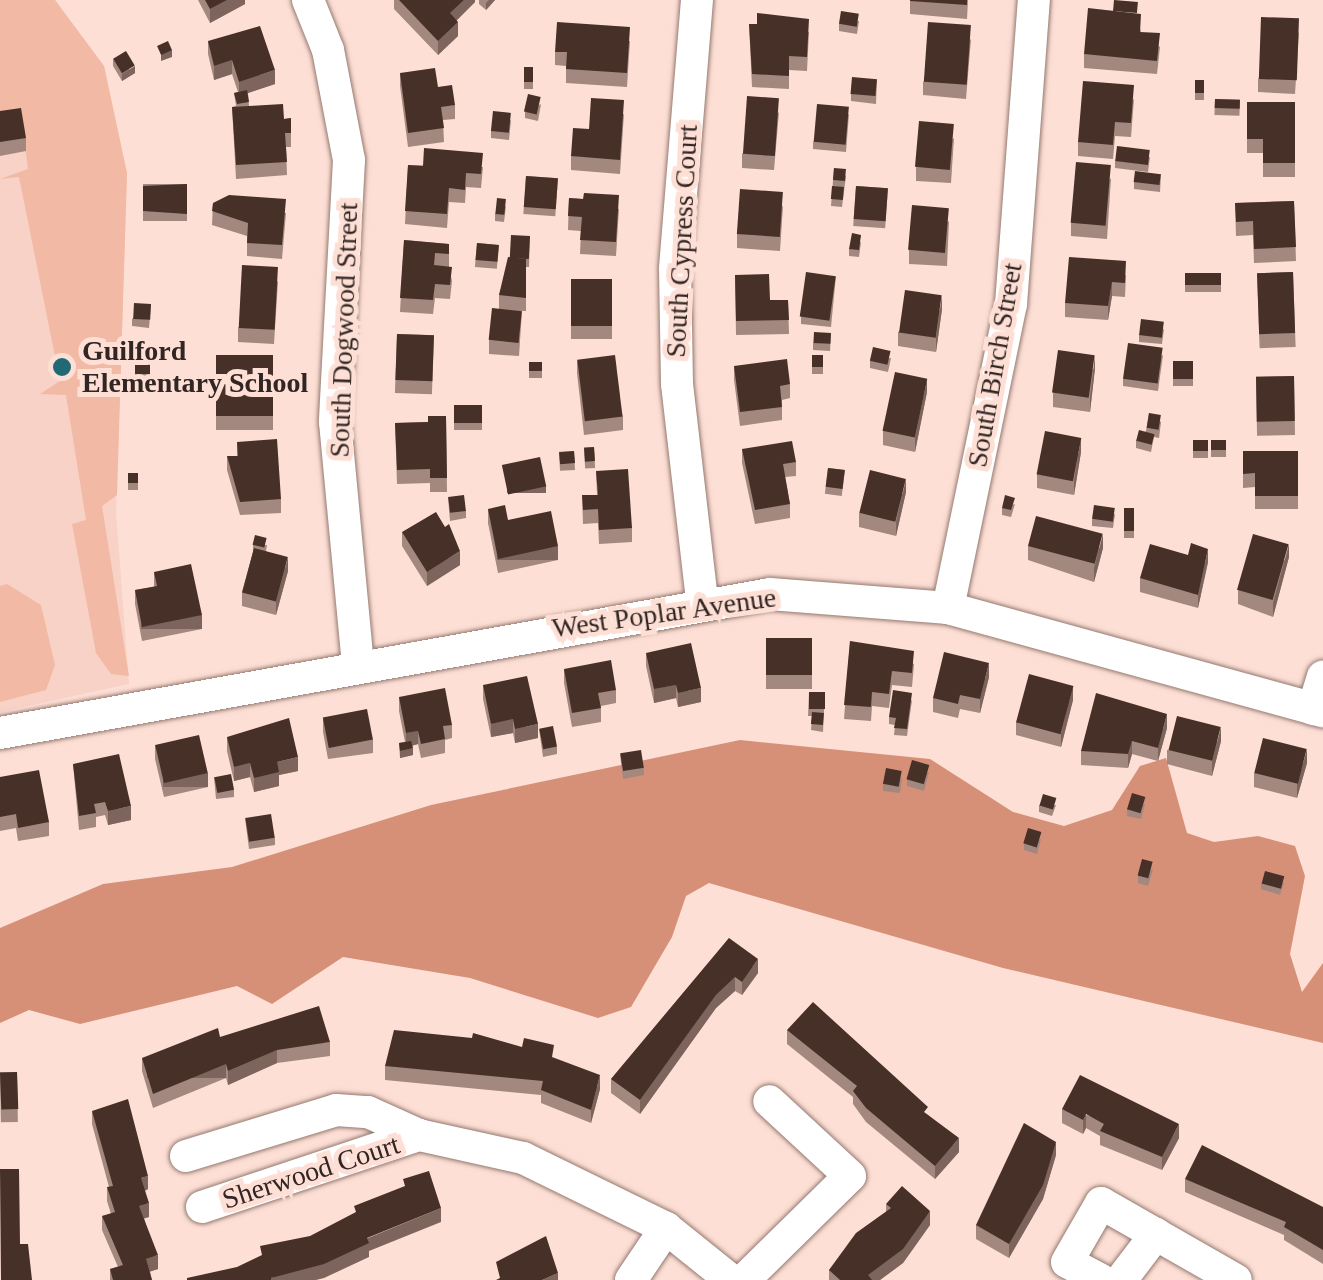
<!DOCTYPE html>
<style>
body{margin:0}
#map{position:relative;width:1323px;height:1280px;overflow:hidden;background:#fddfd5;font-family:Georgia,serif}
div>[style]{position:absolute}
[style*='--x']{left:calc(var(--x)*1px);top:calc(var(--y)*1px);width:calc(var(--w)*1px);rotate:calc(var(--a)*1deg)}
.built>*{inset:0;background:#f8d2c6}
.green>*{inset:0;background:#f2b9a4}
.forest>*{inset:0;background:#d79078}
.roads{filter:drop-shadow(0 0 2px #947970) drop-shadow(0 0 2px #947970)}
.minor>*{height:32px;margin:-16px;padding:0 16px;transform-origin:16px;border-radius:16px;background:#fff}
.wall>*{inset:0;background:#a2887e;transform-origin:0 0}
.shaded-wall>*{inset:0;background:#7d645c;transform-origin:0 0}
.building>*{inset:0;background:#463028;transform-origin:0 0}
.dots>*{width:28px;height:28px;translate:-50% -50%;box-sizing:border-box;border:5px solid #fddfd5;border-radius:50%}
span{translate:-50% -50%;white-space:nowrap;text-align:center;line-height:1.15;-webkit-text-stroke:10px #fddfd5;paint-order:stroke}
.street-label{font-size:28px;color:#312623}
.poi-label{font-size:28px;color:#312623;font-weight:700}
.left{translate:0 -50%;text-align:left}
</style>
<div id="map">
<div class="built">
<div style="clip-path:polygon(0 0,55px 0,104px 66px,127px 173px,116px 512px,129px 684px,0 712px)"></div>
</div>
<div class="green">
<div style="clip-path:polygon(0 0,55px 0,104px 66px,127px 173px,117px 495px,102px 506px,129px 676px,111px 674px,96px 653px,72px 524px,86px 520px,66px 395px,40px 394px,60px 381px,19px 177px,0 179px,28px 169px,22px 121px,0 124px)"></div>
<div style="clip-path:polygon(7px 584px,41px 605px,55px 665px,46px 690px,0 702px,0 586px)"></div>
</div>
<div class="forest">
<div style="clip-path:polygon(740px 740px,930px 759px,1013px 812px,1064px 826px,1112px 810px,1140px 766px,1166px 758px,1187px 833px,1214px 842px,1258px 836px,1295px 846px,1305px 876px,1290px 954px,1302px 992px,1323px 963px,1323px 1043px,1003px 968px,709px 883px,686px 896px,672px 937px,631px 1007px,598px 1018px,470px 978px,343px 957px,272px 1004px,237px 986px,80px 1024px,29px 1010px,0 1023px,0 928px,103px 884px,232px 867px,431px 805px)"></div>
</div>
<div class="roads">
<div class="minor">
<div style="--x:308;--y:0;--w:54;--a:68.2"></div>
<div style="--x:328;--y:50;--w:112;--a:79.2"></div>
<div style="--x:349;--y:160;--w:262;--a:93.1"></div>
<div style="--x:335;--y:422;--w:244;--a:84.6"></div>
<div style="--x:697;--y:0;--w:270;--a:94.7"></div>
<div style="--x:675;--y:269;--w:115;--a:89"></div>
<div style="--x:677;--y:384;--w:218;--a:83.4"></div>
<div style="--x:948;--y:608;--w:310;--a:-78.3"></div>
<div style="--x:1011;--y:304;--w:305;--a:-85.7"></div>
<div style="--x:1313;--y:709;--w:34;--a:-73"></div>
<div style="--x:0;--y:733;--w:782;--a:-10.23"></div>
<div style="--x:770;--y:594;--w:179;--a:4.5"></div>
<div style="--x:948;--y:608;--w:389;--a:15.4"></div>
<div style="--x:186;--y:1156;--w:157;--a:-17"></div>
<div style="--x:336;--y:1110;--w:32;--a:4"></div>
<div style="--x:368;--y:1112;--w:56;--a:24.3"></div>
<div style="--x:419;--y:1135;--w:107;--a:12.5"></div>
<div style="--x:523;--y:1158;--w:159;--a:26.1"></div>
<div style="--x:666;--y:1228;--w:83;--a:38.7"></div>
<div style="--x:202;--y:1207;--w:229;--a:-18.4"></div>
<div style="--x:631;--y:1280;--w:63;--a:-56.1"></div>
<div style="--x:744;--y:1280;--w:148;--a:-44.5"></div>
<div style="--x:850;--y:1176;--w:110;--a:-137.2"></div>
<div style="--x:1101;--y:1280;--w:38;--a:-152"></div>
<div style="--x:1067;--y:1262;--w:68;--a:-60"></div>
<div style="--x:1101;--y:1203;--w:155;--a:29.7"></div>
<div style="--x:1121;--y:1280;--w:58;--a:-52.7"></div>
</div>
</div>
<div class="wall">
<div style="clip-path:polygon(198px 0,245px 0,245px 4px,210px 23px)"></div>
<div style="clip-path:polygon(394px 0,475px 0,475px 2px,457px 20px,458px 36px,438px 55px,394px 9px)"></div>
<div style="clip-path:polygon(479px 0,495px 0,486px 10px,479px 4px)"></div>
<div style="clip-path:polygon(910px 0,968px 0,967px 19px,910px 14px)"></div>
<div style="clip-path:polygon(1137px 14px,1141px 32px,1160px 47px,1157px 74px,1084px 68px,1084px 54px)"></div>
<div style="clip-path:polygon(859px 21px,857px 34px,839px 31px,839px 24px)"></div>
<div style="clip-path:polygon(749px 24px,809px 32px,807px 71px,789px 70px,789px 89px,752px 87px)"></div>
<div style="clip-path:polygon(1299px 32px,1295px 94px,1258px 92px,1258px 79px)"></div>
<div style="clip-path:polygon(971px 39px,966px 99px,923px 95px,923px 82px)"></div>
<div style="clip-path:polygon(208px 41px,275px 84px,248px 93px,249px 106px,284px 119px,291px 118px,291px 147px,286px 147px,287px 175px,236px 179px,232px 107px,236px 106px,234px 93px,238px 92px,232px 74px,214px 80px,208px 54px)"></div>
<div style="clip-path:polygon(630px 41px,627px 87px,566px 83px,566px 66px,555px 65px,555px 52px)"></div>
<div style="clip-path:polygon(113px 59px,135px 73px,122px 81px,113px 66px)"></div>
<div style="left:524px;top:67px;width:9px;height:22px"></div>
<div style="clip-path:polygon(400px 73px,438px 87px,455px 105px,455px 119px,443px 120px,444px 142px,408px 147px,400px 86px)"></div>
<div style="clip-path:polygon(877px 79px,876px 104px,851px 101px,851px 94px)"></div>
<div style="left:1195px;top:80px;width:9px;height:20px"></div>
<div style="clip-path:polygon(1134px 99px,1131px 137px,1115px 136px,1113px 159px,1078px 156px,1078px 142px)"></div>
<div style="left:1215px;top:99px;width:25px;height:16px;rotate:2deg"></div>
<div style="clip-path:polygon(1247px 102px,1295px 102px,1295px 177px,1263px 177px,1263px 153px,1247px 153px)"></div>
<div style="clip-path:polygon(541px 104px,538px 121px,525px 118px,525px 112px)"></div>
<div style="clip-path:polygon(0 111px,26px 138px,26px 151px,0 156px)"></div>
<div style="clip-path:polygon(779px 112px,774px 170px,742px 168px,742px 154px)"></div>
<div style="clip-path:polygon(624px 114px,620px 174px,571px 170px,571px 156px,589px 129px)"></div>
<div style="clip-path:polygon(849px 114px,846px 152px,813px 149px,813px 142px)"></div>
<div style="clip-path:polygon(511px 120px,509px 140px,491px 138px,491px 131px)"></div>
<div style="clip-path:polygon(954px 138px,951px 183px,916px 181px,916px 167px)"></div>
<div style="clip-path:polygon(1150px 157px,1148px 172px,1115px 168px,1115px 161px)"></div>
<div style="clip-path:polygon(408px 165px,483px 167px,481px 188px,466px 187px,465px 203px,449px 202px,447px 228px,405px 224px)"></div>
<div style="clip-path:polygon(834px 168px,846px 176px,842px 207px,831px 206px)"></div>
<div style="clip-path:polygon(1161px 174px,1160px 192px,1134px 189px,1134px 182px)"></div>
<div style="left:526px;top:176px;width:32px;height:38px;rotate:4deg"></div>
<div style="clip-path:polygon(1111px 178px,1107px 239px,1071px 236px,1071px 223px)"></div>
<div style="left:187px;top:184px;width:37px;height:44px;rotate:90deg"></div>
<div style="left:856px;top:186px;width:32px;height:40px;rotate:4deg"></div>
<div style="clip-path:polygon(569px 198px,583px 199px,619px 209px,616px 256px,580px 254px,581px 231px,568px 230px)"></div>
<div style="clip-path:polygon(1294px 201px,1296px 261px,1254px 263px,1253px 235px,1236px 236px,1235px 203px)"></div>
<div style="clip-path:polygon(213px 203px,286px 213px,282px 259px,247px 256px,247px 236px,212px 225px)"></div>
<div style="clip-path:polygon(506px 206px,504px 222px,495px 221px,495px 214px)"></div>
<div style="clip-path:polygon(783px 206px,780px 251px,737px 248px,737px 234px)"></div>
<div style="clip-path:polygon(949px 221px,947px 266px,909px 264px,909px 250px)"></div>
<div style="clip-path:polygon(530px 236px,529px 267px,526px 267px,526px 311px,522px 311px,519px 356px,489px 354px,489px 340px,499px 309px,499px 295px,510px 258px)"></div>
<div style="clip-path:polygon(404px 240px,449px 244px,449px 267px,452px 281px,450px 299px,435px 298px,433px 314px,400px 312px)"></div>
<div style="clip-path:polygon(861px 242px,859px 257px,849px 256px,849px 249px)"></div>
<div style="left:477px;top:243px;width:22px;height:24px;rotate:5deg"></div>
<div style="left:1293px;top:272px;width:75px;height:36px;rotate:88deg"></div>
<div style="left:1185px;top:273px;width:36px;height:19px"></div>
<div style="clip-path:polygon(735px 275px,770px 300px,788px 300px,789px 334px,736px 335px)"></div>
<div style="clip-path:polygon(1126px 275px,1125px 297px,1112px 296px,1108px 320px,1065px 317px,1065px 303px)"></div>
<div style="clip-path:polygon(836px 276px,831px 327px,801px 324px,801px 317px)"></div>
<div style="left:571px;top:279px;width:41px;height:60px"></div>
<div style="clip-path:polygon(278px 281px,274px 344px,238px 342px,238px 328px)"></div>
<div style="clip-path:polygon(151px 304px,149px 328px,132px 326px,132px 319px)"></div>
<div style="clip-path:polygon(942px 309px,936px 352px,898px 346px,898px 332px)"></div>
<div style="clip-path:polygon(1164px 329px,1162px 344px,1139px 342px,1139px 335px)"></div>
<div style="clip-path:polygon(831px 333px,830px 351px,813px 350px,813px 343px)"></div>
<div style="left:397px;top:334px;width:37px;height:59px;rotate:2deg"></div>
<div style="left:216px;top:355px;width:57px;height:75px"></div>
<div style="left:812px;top:355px;width:11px;height:19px"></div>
<div style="clip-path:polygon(1163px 355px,1158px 391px,1123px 386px,1123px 379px)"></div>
<div style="clip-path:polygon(891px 358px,888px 372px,870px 368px,870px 361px)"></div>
<div style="left:135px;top:360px;width:15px;height:21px"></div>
<div style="clip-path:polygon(577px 360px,623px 416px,623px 430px,584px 435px,577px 373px)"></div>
<div style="left:1173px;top:361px;width:20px;height:25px"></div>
<div style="left:529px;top:362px;width:13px;height:16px"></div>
<div style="clip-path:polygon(734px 366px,790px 384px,790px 398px,782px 400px,782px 420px,740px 426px,734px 380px)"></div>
<div style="clip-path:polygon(1095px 368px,1090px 412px,1053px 407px,1053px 393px)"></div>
<div style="left:1294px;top:376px;width:59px;height:38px;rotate:89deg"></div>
<div style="clip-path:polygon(927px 392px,915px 452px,883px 445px,883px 431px)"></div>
<div style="left:482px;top:405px;width:25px;height:28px;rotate:90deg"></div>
<div style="clip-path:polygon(1149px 413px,1161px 422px,1159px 438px,1154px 437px,1151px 452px,1136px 448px,1136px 441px,1146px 431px)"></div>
<div style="clip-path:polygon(446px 416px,447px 492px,430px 492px,430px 483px,397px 484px,395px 423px,428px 422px)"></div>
<div style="left:1193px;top:440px;width:15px;height:18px"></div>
<div style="left:1211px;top:440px;width:15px;height:17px"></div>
<div style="clip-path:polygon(237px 442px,281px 499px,281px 513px,240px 515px,227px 470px,227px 456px,237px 456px)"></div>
<div style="left:594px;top:447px;width:21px;height:10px;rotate:87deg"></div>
<div style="clip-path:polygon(742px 449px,796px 462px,796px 476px,785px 477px,790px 504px,790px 518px,755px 524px,742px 463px)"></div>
<div style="left:574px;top:451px;width:19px;height:15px;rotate:87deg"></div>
<div style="clip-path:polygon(1243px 451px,1298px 451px,1298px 509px,1255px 509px,1255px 487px,1243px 488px)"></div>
<div style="clip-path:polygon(1081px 452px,1074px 495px,1037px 488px,1037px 474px)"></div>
<div style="left:828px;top:468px;width:17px;height:26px;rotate:7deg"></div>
<div style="clip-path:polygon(596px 471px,632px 528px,632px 542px,599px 544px,598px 523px,583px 524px,582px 495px,597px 495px)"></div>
<div style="left:128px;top:473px;width:10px;height:17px"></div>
<div style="clip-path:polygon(906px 492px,896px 536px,859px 527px,859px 513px)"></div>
<div style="clip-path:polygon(448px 497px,466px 511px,466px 518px,450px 521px)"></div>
<div style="clip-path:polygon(1015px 504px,1011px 517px,1002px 515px,1002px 508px)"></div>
<div style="left:1124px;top:508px;width:10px;height:30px"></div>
<div style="clip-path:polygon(488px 509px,508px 520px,558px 560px,498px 573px,488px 523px)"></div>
<div style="clip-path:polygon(1115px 514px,1113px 528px,1092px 526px,1092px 519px)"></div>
<div style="clip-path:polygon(402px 532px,460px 565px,427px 586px,402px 546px)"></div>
<div style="clip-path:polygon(253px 545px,267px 545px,266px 551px,288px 571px,276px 615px,242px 606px,242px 592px,253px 552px)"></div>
<div style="clip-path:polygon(1028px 546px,1103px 548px,1094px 582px,1028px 560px)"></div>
<div style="clip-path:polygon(1289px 557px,1273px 617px,1238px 604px,1238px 590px)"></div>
<div style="clip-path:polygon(1208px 562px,1198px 608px,1140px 592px,1140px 578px)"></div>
<div style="clip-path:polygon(154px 572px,202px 629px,142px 641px,135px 604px,135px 590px,154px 587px)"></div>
<div style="left:812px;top:638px;width:51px;height:46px;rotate:90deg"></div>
<div style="clip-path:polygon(850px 641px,914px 664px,912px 687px,892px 685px,889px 708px,872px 706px,871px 721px,844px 719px)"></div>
<div style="clip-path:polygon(646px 653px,701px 702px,678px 707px,676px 698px,654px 703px,646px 666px)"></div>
<div style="clip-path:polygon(564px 669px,616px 690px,616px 703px,601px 706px,601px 722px,572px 727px,564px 683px)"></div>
<div style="clip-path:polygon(989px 677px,980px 713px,960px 709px,958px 718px,933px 712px,933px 698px)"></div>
<div style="clip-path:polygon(483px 685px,538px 738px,515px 743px,513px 733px,491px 737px,483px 699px)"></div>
<div style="clip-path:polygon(809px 692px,825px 692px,823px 732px,811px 730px,812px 716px,808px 716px)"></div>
<div style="clip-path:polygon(399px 697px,452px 725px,452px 738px,445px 740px,445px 753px,421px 758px,418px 744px,412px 746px,413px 755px,400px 758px,399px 743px,405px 742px,399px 711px)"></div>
<div style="clip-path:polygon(912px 700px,907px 736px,894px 735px,895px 725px,889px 724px,889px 717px)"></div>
<div style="clip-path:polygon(1073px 700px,1061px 747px,1016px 735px,1016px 722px)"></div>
<div style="clip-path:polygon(323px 719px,373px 739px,373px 753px,328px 759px,323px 732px)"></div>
<div style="clip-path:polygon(1167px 728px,1158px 761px,1132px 754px,1128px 768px,1081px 765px,1081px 751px)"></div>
<div style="clip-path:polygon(539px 729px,557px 747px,557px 754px,543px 757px)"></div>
<div style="clip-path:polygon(227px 737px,298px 771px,279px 775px,279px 786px,254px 792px,250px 777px,234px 781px,227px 751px)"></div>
<div style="clip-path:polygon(1221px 741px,1212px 776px,1167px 764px,1167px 750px)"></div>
<div style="clip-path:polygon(155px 745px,208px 787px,164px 797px,155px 759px)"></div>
<div style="clip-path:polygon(620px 754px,644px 768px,644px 775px,623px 779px)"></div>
<div style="clip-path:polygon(1307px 763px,1297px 798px,1254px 787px,1254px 773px)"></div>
<div style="clip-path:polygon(73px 764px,131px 820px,108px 825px,105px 815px,96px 817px,96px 827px,79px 830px)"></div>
<div style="clip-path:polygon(929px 772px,924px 791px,907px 786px,907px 779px)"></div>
<div style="clip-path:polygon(0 777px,49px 822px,49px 836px,18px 841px,16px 828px,0 831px)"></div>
<div style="clip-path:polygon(214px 777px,234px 790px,234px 797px,216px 799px)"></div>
<div style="clip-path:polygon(902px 778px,900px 793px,883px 791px,883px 784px)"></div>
<div style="clip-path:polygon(1145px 804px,1141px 819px,1127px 816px,1127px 809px)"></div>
<div style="clip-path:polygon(1039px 805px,1056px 805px,1052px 816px,1039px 812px)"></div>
<div style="clip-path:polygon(245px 818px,275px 838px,275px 845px,249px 849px)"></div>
<div style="clip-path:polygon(1041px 839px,1037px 854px,1024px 850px,1024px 843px)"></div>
<div style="clip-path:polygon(1153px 869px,1148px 886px,1138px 883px,1138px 876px)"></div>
<div style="clip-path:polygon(1261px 883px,1284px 883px,1280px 895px,1261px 889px)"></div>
<div style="clip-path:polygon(729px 938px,758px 973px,742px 995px,735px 991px,716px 1008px,640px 1114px,611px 1093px,611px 1079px)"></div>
<div style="clip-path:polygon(787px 1030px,928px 1115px,959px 1152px,935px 1179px,866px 1122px,853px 1104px,853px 1097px,787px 1044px)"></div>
<div style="clip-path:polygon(330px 1042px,330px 1056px,277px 1063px,228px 1085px,226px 1078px,153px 1108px,142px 1071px,142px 1058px)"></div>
<div style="clip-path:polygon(554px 1058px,600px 1089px,591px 1123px,541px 1103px,541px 1095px,385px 1080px,385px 1066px)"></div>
<div style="left:17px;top:1072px;width:50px;height:17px;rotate:89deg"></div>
<div style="clip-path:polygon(1062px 1109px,1179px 1138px,1162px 1170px,1100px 1145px,1100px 1136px,1086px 1128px,1083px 1134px,1062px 1123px)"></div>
<div style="clip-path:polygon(92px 1111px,148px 1189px,145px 1191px,149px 1217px,144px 1218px,158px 1269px,150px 1271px,152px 1280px,110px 1280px,110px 1269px,118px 1267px,102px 1230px,102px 1216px,111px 1214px,107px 1201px,107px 1187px,109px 1187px,92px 1124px)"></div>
<div style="clip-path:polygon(1056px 1155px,1043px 1199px,1009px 1258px,976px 1239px,976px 1225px)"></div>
<div style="clip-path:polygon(1185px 1179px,1323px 1207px,1323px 1264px,1284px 1240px,1284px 1235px,1185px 1192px)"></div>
<div style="clip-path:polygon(886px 1204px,930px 1225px,903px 1263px,880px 1280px,829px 1280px,829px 1270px,886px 1212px)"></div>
</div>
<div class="shaded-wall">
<div style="clip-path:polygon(227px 0,245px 0,245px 4px,210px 23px,210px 9px)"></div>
<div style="clip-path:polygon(464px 0,475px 0,475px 2px,450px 27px,450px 13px)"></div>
<div style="clip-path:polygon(489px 0,495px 0,486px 10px,486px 3px)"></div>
<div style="clip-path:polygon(458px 22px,458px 36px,438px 55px,438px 41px)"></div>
<div style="clip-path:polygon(172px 50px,172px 57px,161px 61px,161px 54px)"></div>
<div style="clip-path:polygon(232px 60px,232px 74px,214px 80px,214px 66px)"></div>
<div style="clip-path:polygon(135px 66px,135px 73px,122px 81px,122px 74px)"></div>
<div style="clip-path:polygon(275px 70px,275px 84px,239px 96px,239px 82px)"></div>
<div style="clip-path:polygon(1112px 282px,1112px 296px,1108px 320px,1108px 306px)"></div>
<div style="clip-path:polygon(942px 295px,942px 309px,936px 352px,936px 338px)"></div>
<div style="clip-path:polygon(1095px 355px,1095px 368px,1090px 412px,1090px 398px)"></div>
<div style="clip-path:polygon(927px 379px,927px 392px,915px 452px,915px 438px)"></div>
<div style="clip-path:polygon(1081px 438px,1081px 452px,1074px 495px,1074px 481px)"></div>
<div style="clip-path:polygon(906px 479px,906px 492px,896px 536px,896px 522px)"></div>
<div style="left:546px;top:486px;width:7px;height:39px;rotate:90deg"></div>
<div style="clip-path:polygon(1103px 534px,1103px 548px,1094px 582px,1094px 568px)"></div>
<div style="clip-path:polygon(1289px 544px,1289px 557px,1273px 617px,1273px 603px)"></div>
<div style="left:558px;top:546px;width:14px;height:61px;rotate:90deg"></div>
<div style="clip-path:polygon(1208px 549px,1208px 562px,1198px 608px,1198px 595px)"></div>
<div style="clip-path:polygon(460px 551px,460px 565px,427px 586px,427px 572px)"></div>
<div style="clip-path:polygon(288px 557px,288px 571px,276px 615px,276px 601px)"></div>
<div style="left:202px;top:615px;width:14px;height:61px;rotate:90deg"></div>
<div style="clip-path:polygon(989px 663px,989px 677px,980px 713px,980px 699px)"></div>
<div style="clip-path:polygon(676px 685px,676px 698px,654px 703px,654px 689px)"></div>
<div style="clip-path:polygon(1073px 686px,1073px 700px,1061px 747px,1061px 734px)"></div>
<div style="clip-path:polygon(701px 688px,701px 702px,678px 707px,678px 693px)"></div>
<div style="clip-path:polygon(1167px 714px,1167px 728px,1158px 761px,1158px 748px)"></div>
<div style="clip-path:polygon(513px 719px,513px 733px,491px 737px,491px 724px)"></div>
<div style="clip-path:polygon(538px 724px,538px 738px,515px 743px,515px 729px)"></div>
<div style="clip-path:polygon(1221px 727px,1221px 741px,1212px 776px,1212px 762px)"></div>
<div style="clip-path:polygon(418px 731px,418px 744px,406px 747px,406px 733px)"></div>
<div style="clip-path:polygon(1132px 741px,1132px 754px,1128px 768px,1128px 754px)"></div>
<div style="clip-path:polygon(413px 748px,413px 755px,400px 758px,400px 751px)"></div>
<div style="clip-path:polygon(1307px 749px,1307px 763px,1297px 798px,1297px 785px)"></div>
<div style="clip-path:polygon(298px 757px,298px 771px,279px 775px,279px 786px,254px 792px,254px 778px,277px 762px)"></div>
<div style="clip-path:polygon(250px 763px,250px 777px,234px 781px,234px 767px)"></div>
<div style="left:208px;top:773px;width:14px;height:45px;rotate:90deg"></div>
<div style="clip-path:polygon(131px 806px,131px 820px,108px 825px,108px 811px)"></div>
<div style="clip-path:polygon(758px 959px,758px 973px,742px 995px,742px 982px)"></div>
<div style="clip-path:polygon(735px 977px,735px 991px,716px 1008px,640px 1114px,640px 1100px,716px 995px)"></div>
<div style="clip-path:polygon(277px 1050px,277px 1063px,228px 1085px,228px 1071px)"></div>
<div style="left:226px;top:1064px;width:14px;height:79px;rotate:90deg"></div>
<div style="clip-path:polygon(600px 1075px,600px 1089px,591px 1123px,591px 1110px)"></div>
<div style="clip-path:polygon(1086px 1114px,1086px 1128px,1083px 1134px,1083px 1120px)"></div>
<div style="clip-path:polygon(1179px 1124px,1179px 1138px,1162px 1170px,1162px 1157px)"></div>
<div style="clip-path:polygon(959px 1138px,959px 1152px,935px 1179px,935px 1166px)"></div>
<div style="clip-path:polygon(1056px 1142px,1056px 1155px,1043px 1199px,1009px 1258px,1009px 1244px)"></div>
<div style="clip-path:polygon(148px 1176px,148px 1189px,141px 1192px,141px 1178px)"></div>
<div style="clip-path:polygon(149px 1203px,149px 1217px,139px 1220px,139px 1206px)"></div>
<div style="clip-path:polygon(441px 1208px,441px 1222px,369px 1251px,369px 1257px,324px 1278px,316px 1280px,271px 1280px,271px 1278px)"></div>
<div style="clip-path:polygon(930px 1211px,930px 1225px,903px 1263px,880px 1280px,868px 1280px,868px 1275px)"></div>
<div style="clip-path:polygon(158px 1255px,158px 1269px,146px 1273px,146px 1259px)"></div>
<div style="clip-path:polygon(558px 1273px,558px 1280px,542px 1280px)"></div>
</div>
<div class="building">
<div style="clip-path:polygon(205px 0,227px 0,210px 9px)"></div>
<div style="clip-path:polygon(399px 0,464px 0,450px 13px,458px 22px,438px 41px)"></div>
<div style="clip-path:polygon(967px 0,967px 5px,910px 1px,910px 0)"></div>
<div style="left:1114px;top:0;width:24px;height:11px;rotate:5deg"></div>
<div style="clip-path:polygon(1088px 8px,1141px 14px,1140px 32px,1160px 33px,1157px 61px,1084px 54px)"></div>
<div style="left:841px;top:11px;width:18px;height:13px;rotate:9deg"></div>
<div style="clip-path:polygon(757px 13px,809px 19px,807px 57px,789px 56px,789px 76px,752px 74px,749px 24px,757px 24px)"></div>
<div style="left:1261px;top:17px;width:38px;height:62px;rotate:2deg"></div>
<div style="clip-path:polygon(557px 22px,630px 27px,627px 73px,566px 69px,567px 52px,555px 52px)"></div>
<div style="left:928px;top:22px;width:43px;height:60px;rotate:4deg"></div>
<div style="clip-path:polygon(260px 26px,275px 70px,239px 82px,232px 60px,214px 66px,208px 41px)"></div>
<div style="left:168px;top:41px;width:10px;height:12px;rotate:66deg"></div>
<div style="left:126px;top:51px;width:17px;height:15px;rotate:59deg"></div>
<div style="left:524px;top:67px;width:9px;height:15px"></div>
<div style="clip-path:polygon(435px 68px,438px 87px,452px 85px,455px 105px,441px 107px,444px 128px,408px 133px,400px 73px)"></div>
<div style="left:852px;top:77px;width:25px;height:17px;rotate:5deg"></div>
<div style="left:1195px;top:80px;width:9px;height:13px"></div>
<div style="clip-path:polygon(1083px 81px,1134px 85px,1131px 123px,1115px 122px,1113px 145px,1078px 142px)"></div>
<div style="clip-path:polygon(247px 90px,249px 102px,237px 104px,234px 93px)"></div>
<div style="left:528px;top:94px;width:13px;height:18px;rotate:13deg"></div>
<div style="left:747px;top:96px;width:32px;height:58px;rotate:4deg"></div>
<div style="clip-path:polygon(591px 98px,624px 100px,620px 160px,571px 156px,573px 128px,589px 129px)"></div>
<div style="left:1215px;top:99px;width:25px;height:9px;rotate:2deg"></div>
<div style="clip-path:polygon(1247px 102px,1295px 102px,1295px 163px,1263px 163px,1263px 139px,1247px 139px)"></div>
<div style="clip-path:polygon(283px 104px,284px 119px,291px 118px,291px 133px,285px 133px,287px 162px,236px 165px,232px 107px)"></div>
<div style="left:817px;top:104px;width:32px;height:38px;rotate:5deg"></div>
<div style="clip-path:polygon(21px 108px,26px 138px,0 142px,0 111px)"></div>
<div style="left:493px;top:111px;width:18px;height:20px;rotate:6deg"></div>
<div style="left:919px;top:121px;width:35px;height:46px;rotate:5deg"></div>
<div style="left:1117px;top:146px;width:33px;height:15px;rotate:7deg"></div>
<div style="clip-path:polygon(424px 148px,483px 153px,481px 174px,466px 173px,465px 190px,449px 188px,447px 214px,405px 211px,408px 165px,423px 166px)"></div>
<div style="left:1076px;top:162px;width:35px;height:61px;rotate:5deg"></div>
<div style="left:834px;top:168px;width:12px;height:12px;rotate:5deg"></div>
<div style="left:1135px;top:171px;width:26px;height:11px;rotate:7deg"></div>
<div style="left:526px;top:176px;width:32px;height:31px;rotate:4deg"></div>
<div style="clip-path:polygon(187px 184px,187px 214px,143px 211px,143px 186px)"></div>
<div style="left:832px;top:186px;width:12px;height:13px;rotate:5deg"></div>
<div style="left:856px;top:186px;width:32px;height:33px;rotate:4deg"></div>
<div style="left:740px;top:189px;width:43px;height:45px;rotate:4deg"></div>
<div style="clip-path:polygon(584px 193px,619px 195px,616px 242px,580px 240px,582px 217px,568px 216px,569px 198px,583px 199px)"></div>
<div style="clip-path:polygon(229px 195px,286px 199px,282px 245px,247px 243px,248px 223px,212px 211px,213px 203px)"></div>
<div style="left:497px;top:198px;width:9px;height:16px;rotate:6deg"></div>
<div style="clip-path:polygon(1294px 201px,1296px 247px,1254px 249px,1253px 221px,1236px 222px,1235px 203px)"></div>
<div style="left:912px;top:205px;width:37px;height:45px;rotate:5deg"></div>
<div style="clip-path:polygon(852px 233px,861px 235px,859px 250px,849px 249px)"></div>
<div style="left:511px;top:235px;width:19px;height:23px;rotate:3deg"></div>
<div style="clip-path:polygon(404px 240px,449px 244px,449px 254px,435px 253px,434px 265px,452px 267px,450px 285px,435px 284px,433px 300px,400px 298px)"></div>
<div style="left:477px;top:243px;width:22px;height:17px;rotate:5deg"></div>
<div style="clip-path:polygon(508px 257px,526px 259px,526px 298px,499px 295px)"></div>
<div style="clip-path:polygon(1069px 257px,1126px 261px,1125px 283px,1112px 282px,1108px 306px,1065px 303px)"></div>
<div style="left:242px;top:265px;width:36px;height:63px;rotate:3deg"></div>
<div style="left:806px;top:272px;width:30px;height:45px;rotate:8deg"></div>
<div style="left:1293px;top:272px;width:61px;height:36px;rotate:88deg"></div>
<div style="left:1185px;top:273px;width:36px;height:12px"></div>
<div style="clip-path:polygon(769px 274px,770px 300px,788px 300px,789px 320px,736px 321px,735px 275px)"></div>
<div style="left:571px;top:279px;width:41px;height:47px"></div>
<div style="left:905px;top:290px;width:37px;height:43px;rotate:8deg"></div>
<div style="left:134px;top:303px;width:17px;height:16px;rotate:3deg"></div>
<div style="left:492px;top:308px;width:30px;height:32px;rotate:6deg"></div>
<div style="left:1141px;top:319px;width:23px;height:16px;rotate:7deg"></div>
<div style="left:814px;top:332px;width:17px;height:11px;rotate:3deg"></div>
<div style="left:397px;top:334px;width:37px;height:46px;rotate:2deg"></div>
<div style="left:1128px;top:343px;width:35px;height:36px;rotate:8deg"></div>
<div style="left:873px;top:347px;width:18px;height:14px;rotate:13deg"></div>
<div style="left:1058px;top:350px;width:37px;height:43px;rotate:8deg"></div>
<div style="left:216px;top:355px;width:57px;height:61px"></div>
<div style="left:615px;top:355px;width:62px;height:38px;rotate:83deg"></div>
<div style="left:812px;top:355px;width:11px;height:12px"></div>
<div style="clip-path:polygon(787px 359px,790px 384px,780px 386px,782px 407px,740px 412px,734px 366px)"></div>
<div style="left:135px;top:360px;width:15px;height:14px"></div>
<div style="left:1173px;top:361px;width:20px;height:18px"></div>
<div style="left:529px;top:362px;width:13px;height:9px"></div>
<div style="left:895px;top:372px;width:33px;height:60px;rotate:12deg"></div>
<div style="left:1294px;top:376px;width:45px;height:38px;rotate:89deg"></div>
<div style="left:482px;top:405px;width:18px;height:28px;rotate:90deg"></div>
<div style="left:1149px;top:413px;width:12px;height:15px;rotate:9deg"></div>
<div style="clip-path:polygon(428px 416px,446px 416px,447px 478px,430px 478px,430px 469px,397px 470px,395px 423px,428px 422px)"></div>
<div style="left:1139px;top:430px;width:16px;height:11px;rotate:15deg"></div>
<div style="left:1045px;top:431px;width:37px;height:44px;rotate:11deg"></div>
<div style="clip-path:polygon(277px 439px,281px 499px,240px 502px,227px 456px,238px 456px,237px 442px)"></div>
<div style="left:1193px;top:440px;width:15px;height:11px"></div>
<div style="left:1211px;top:440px;width:15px;height:10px"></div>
<div style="clip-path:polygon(792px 441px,796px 462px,783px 464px,790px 504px,755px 510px,742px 449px)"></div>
<div style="left:594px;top:447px;width:14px;height:10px;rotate:86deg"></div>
<div style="left:574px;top:451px;width:12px;height:15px;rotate:85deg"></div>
<div style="clip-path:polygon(1243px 451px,1298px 451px,1298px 496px,1255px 496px,1255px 473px,1243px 474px)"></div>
<div style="left:540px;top:457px;width:30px;height:39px;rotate:78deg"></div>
<div style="left:828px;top:468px;width:17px;height:19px;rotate:7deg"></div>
<div style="clip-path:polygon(628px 469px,632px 528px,599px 530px,598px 509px,583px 510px,582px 495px,598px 495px,596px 471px)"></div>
<div style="left:870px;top:470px;width:37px;height:44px;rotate:14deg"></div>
<div style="left:128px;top:473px;width:10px;height:10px"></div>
<div style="left:464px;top:495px;width:16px;height:16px;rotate:83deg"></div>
<div style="clip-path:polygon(1005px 495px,1015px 498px,1011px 510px,1002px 508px)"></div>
<div style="clip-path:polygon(505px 505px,508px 520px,551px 511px,558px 546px,498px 559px,488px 509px)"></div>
<div style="left:1094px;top:505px;width:21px;height:14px;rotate:8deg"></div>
<div style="left:1124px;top:508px;width:10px;height:23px"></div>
<div style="clip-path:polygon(436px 512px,445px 527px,449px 524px,460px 551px,427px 572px,402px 532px)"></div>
<div style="left:1036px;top:516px;width:69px;height:31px;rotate:15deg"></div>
<div style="left:1253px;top:534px;width:37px;height:58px;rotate:16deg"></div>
<div style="left:255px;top:535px;width:12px;height:10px;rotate:14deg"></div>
<div style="clip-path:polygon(1191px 543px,1208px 549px,1198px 595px,1140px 578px,1150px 544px,1188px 555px)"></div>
<div style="left:254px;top:548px;width:35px;height:46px;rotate:15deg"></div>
<div style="clip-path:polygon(191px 564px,202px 615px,142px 627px,135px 590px,157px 586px,154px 572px)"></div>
<div style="left:812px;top:638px;width:37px;height:46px;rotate:90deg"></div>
<div style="clip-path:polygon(850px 641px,914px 651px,912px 673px,892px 671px,889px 694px,872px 692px,871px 707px,844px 705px)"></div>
<div style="clip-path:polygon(691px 643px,701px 688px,678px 693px,676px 685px,654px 689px,646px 653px)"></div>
<div style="clip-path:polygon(944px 652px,989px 663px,980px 699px,960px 695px,958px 704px,933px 698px)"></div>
<div style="clip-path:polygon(611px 660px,616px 690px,598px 693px,601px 708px,572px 713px,564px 669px)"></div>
<div style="left:1029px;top:674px;width:46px;height:50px;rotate:15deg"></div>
<div style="clip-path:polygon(527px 676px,538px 724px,515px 729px,513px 719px,491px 724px,483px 685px)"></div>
<div style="clip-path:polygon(445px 688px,452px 725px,443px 726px,445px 739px,421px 744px,418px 731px,406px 733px,399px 697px)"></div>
<div style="clip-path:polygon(893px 690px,912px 693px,907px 729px,894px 728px,896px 718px,889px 717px)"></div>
<div style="left:809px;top:692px;width:16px;height:17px"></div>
<div style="clip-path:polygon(1096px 693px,1167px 714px,1158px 748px,1132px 741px,1128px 754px,1081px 751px)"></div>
<div style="left:367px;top:709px;width:31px;height:45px;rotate:79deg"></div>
<div style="left:812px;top:712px;width:12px;height:12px;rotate:5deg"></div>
<div style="left:1177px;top:716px;width:45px;height:35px;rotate:14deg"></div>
<div style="clip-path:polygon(289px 718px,298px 757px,277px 762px,279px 772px,254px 778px,250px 763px,234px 767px,227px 737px)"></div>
<div style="left:553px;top:726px;width:21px;height:14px;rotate:79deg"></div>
<div style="left:199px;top:735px;width:39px;height:45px;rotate:77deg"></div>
<div style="left:1263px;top:738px;width:45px;height:36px;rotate:14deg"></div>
<div style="clip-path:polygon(411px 741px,413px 748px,400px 751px,399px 743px)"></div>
<div style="left:641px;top:750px;width:18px;height:21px;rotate:81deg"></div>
<div style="clip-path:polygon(119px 754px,131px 806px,108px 811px,105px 802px,94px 804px,96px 813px,79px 816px,73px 764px)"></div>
<div style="left:912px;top:760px;width:18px;height:20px;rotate:16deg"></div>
<div style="left:886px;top:768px;width:16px;height:16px;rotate:11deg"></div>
<div style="clip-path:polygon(39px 770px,49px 822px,18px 828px,16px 814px,0 817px,0 777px)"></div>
<div style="left:231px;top:774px;width:16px;height:17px;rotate:79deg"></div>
<div style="left:1132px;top:793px;width:14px;height:17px;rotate:17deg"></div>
<div style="left:1043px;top:794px;width:14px;height:12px;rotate:17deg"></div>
<div style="left:271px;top:814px;width:24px;height:26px;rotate:81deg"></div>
<div style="left:1028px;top:828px;width:14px;height:16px;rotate:17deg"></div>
<div style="left:1142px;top:859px;width:11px;height:17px;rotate:15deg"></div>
<div style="left:1265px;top:871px;width:20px;height:13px;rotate:15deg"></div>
<div style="clip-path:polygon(729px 938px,758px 959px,742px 982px,735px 977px,716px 995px,640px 1100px,611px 1079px)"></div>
<div style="clip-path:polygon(813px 1002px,928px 1107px,924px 1112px,959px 1138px,935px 1166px,866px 1108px,853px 1091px,857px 1086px,787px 1030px)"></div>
<div style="clip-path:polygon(319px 1006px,330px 1042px,277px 1050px,228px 1071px,226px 1064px,153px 1094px,142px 1058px,218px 1028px,220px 1037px)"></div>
<div style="clip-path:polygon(394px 1030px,472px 1038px,473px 1033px,522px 1047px,524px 1038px,554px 1045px,552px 1057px,600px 1075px,591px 1110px,541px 1090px,543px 1081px,385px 1066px)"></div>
<div style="left:17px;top:1072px;width:37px;height:17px;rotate:88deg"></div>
<div style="clip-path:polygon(1080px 1075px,1179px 1124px,1162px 1157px,1100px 1131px,1104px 1124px,1086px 1114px,1083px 1120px,1062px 1109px)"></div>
<div style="clip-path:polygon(128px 1099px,148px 1176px,141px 1178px,149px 1203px,139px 1206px,158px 1255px,146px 1259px,152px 1280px,113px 1280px,110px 1269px,123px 1265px,102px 1216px,115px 1212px,107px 1187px,113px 1186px,92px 1111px)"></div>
<div style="clip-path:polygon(1024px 1123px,1056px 1142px,1043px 1185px,1009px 1244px,976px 1225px)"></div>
<div style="clip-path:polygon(1202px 1145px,1323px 1207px,1323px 1250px,1284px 1227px,1286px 1222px,1185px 1179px)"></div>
<div style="clip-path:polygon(0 1169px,19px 1169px,20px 1244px,28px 1244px,32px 1280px,1px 1280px)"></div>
<div style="clip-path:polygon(429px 1171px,441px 1208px,367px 1238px,369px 1243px,324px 1264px,271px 1278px,271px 1280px,187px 1280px,187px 1278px,237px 1267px,262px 1255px,260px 1246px,310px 1236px,356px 1212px,354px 1206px,405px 1186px,403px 1179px)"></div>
<div style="clip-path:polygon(902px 1186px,930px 1211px,903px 1249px,868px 1275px,872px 1280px,840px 1280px,829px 1270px,856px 1233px,891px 1208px,886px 1204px)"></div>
<div style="clip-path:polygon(546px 1236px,558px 1273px,542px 1280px,496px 1280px,500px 1278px,496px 1262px)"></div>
</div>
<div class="dots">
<div style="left:62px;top:367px;background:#206975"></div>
</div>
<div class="street-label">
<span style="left:682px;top:241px;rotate:-87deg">South Cypress Court</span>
<span style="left:344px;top:330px;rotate:-88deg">South Dogwood Street</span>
<span style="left:995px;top:365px;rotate:-80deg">South Birch Street</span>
<span style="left:664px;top:613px;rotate:-8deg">West Poplar Avenue</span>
<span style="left:311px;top:1172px;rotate:-18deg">Sherwood Court</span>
</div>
<div class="poi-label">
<span class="left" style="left:82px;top:367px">Guilford<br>Elementary School</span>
</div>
</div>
